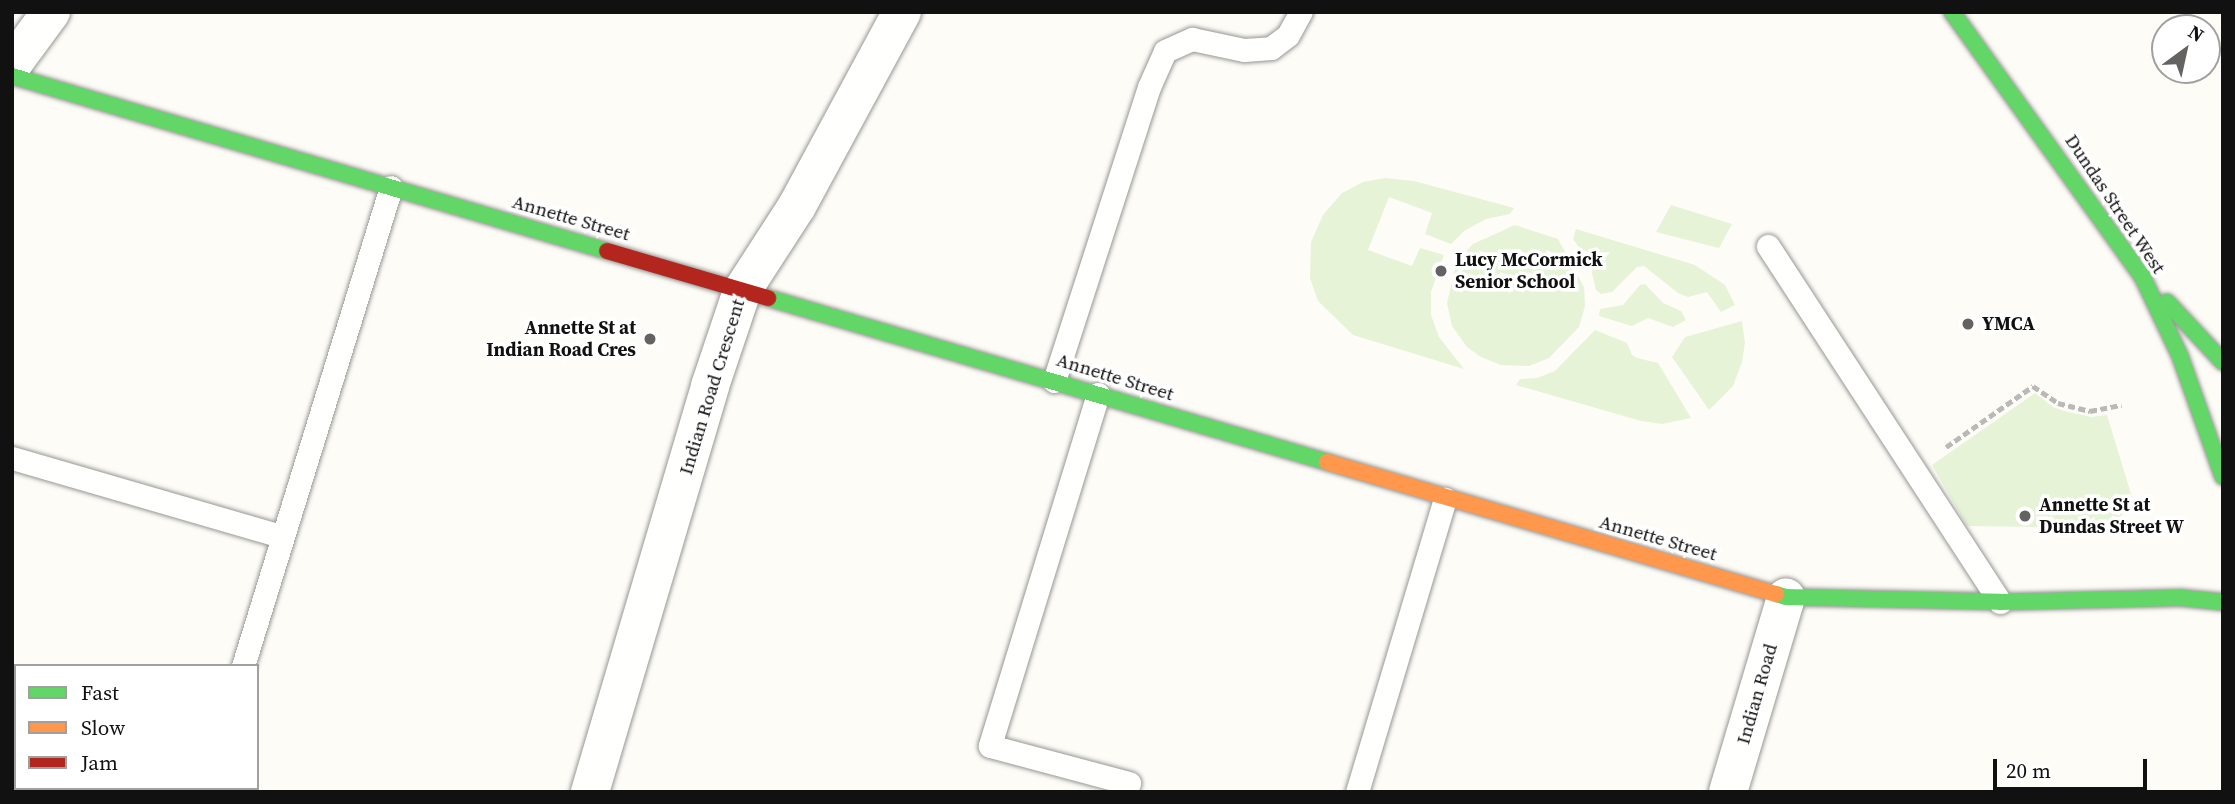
<!DOCTYPE html>
<style>
body{margin:0}
#map{position:relative;width:2235px;height:804px;overflow:hidden;background:#fdfcf7;font-family:"Source Serif 4",serif}
div>[style]{position:absolute}
[style*='--x']{left:calc(var(--x)*1px);top:calc(var(--y)*1px);width:calc(var(--w)*1px);rotate:calc(var(--a)*1deg)}
.green>*{inset:0;background:#e7f3d7}
.path>*{height:4.5px;margin-top:-2.25px;transform-origin:0;background:repeating-linear-gradient(90deg,#b9b9b8 0 7px,transparent 0 10.5px)}
.roads{filter:drop-shadow(0 0 2px #979795) drop-shadow(0 0 2px #979795)}
.lane>*{height:23px;margin:-11.5px;padding:0 11.5px;transform-origin:11.5px;border-radius:11.5px;background:#fffffe}
.street>*{height:38px;margin:-19px;padding:0 19px;transform-origin:19px;border-radius:19px;background:#fffffe}
.fast>*{height:16px;margin:-8px;padding:0 8px;transform-origin:8px;border-radius:8px;background:#63d668}
.slow>*{height:16px;margin:-8px;padding:0 8px;transform-origin:8px;border-radius:8px;background:#ff974d}
.jam>*{height:16px;margin:-8px;padding:0 8px;transform-origin:8px;border-radius:8px;background:#b3261e}
.dots>*{width:19px;height:19px;translate:-50% -50%;box-sizing:border-box;border:4px solid #fff;border-radius:50%}
span{translate:-50% -50%;white-space:nowrap;text-align:center;line-height:1.15;-webkit-text-stroke:7px #fff;paint-order:stroke}
.street-label{font-size:19px;color:#111}
.poi-label{font-size:19px;color:#111;font-weight:700}
.left{translate:0 -50%;text-align:left}
.right{translate:-100% -50%;text-align:right}
.frame{position:absolute;inset:0;border:14px solid #111;pointer-events:none}
.legend{position:absolute;left:14px;top:664px;width:245px;height:126px;box-sizing:border-box;background:#fff;border:2px solid #a0a0a0;margin:0;padding:9px 12px;list-style:none;font-size:21px;color:#111}
.legend li{display:flex;align-items:center;gap:14px;height:35px}
.legend b{width:35px;border:2px solid #a0a0a0}
.north{position:absolute;left:2151px;top:14px;width:70px;height:70px;box-sizing:border-box;background:#fff;border:2px solid #a0a0a0;border-radius:50%;rotate:33deg;font-size:19px;font-weight:700;line-height:28px;text-align:center;color:#111}
.north::after{content:'';display:block;margin:auto;width:24px;height:32px;background:#646362;clip-path:polygon(50% 0,100% 100%,50% 72%,0 100%)}
.scale{position:absolute;left:1993px;top:759px;width:154px;height:32px;box-sizing:border-box;border:4px solid #111;border-top:0;padding-left:9px;font-size:21px;line-height:24px;white-space:nowrap;color:#111;-webkit-text-stroke:5px #fff;paint-order:stroke}
</style>
<div id="map">
<div class="green">
<div style="clip-path:polygon(1385px 178px,1414px 181px,1514px 208px,1510px 214px,1486px 219px,1464px 231px,1451px 244px,1425px 234px,1432px 213px,1389px 197px,1368px 250px,1412px 266px,1420px 248px,1444px 255px,1431px 292px,1431px 315px,1439px 337px,1464px 369px,1353px 335px,1318px 301px,1310px 278px,1311px 242px,1323px 215px,1342px 193px,1363px 182px)"></div>
<div style="clip-path:polygon(1671px 205px,1732px 224px,1719px 248px,1656px 232px)"></div>
<div style="clip-path:polygon(1515px 225px,1558px 239px,1584px 287px,1585px 306px,1579px 327px,1549px 358px,1529px 366px,1501px 365px,1481px 357px,1467px 347px,1452px 326px,1447px 303px,1457px 261px,1473px 244px)"></div>
<div style="clip-path:polygon(1576px 229px,1695px 265px,1725px 285px,1735px 305px,1721px 312px,1707px 292px,1688px 297px,1678px 293px,1644px 266px,1637px 267px,1612px 292px,1601px 294px,1596px 290px,1589px 261px,1573px 239px)"></div>
<div style="clip-path:polygon(1645px 284px,1663px 303px,1681px 311px,1686px 320px,1673px 327px,1648px 318px,1632px 326px,1599px 316px,1600px 309px,1623px 305px,1640px 285px)"></div>
<div style="clip-path:polygon(1742px 321px,1745px 343px,1742px 362px,1733px 386px,1709px 410px,1672px 357px,1685px 337px)"></div>
<div style="clip-path:polygon(1595px 330px,1627px 343px,1632px 355px,1637px 358px,1658px 363px,1691px 418px,1662px 424px,1641px 421px,1516px 385px,1520px 379px,1537px 378px,1555px 371px)"></div>
<div style="clip-path:polygon(2035px 393px,2053px 407px,2068px 412px,2092px 417px,2107px 415px,2132px 497px,2127px 510px,2118px 519px,2088px 528px,1967px 526px,1932px 465px)"></div>
</div>
<div class="path">
<div style="--x:1946;--y:447;--w:106;--a:-35"></div>
<div style="--x:2033;--y:386;--w:30;--a:34"></div>
<div style="--x:2058;--y:403;--w:33;--a:14"></div>
<div style="--x:2090;--y:411;--w:32;--a:-11"></div>
</div>
<div class="roads">
<div class="lane">
<div style="--x:1768;--y:246;--w:425;--a:56.9"></div>
<div style="--x:1054;--y:381;--w:309;--a:-72.1"></div>
<div style="--x:1149;--y:87;--w:39;--a:-66"></div>
<div style="--x:1165;--y:51;--w:30;--a:-24"></div>
<div style="--x:1192;--y:39;--w:53;--a:11.9"></div>
<div style="--x:1244;--y:50;--w:27;--a:-4"></div>
<div style="--x:1271;--y:48;--w:21;--a:-37"></div>
<div style="--x:1288;--y:35;--w:26;--a:-61"></div>
<div style="--x:1098;--y:394;--w:368;--a:107.1"></div>
<div style="--x:990;--y:746;--w:144;--a:14.9"></div>
<div style="--x:12;--y:458;--w:280;--a:16.2"></div>
<div style="--x:243;--y:666;--w:501;--a:-72.83"></div>
<div style="--x:205;--y:792;--w:4;--a:-76"></div>
<div style="--x:1357;--y:792;--w:306;--a:-73.3"></div>
</div>
<div class="street">
<div style="--x:12;--y:65;--w:66;--a:-53.7"></div>
<div style="--x:590;--y:792;--w:423;--a:-73.5"></div>
<div style="--x:710;--y:386;--w:100;--a:-71.4"></div>
<div style="--x:742;--y:291;--w:101;--a:-57.1"></div>
<div style="--x:797;--y:206;--w:221;--a:-61.6"></div>
<div style="--x:1728;--y:792;--w:203;--a:-73.4"></div>
</div>
<div class="fast">
<div style="--x:1952;--y:12;--w:325;--a:54.3"></div>
<div style="--x:2142;--y:276;--w:89;--a:64.6"></div>
<div style="--x:2180;--y:356;--w:128;--a:70.4"></div>
<div style="--x:12;--y:76;--w:620;--a:16.39"></div>
<div style="--x:768;--y:298;--w:583;--a:16.35"></div>
<div style="--x:2167;--y:302;--w:82;--a:47"></div>
<div style="--x:1776;--y:594;--w:10;--a:17"></div>
<div style="--x:1786;--y:597;--w:214;--a:1.3"></div>
<div style="--x:2000;--y:602;--w:183;--a:-1.3"></div>
<div style="--x:2183;--y:598;--w:40;--a:5.7"></div>
</div>
<div class="slow">
<div style="--x:1327;--y:462;--w:468;--a:16.4"></div>
</div>
<div class="jam">
<div style="--x:607;--y:251;--w:168;--a:16.3"></div>
</div>
</div>
<div class="dots">
<div style="left:1441px;top:271px;background:#646362"></div>
<div style="left:1968px;top:324px;background:#646362"></div>
<div style="left:650px;top:339px;background:#646362"></div>
<div style="left:2025px;top:516px;background:#646362"></div>
</div>
<div class="street-label">
<span style="left:2115px;top:204px;rotate:56deg">Dundas Street West</span>
<span style="left:571px;top:218px;rotate:16deg">Annette Street</span>
<span style="left:1115px;top:377px;rotate:17deg">Annette Street</span>
<span style="left:712px;top:387px;rotate:-73deg">Indian Road Crescent</span>
<span style="left:1658px;top:538px;rotate:16deg">Annette Street</span>
<span style="left:1757px;top:694px;rotate:-74deg">Indian Road</span>
</div>
<div class="poi-label">
<span class="left" style="left:1455px;top:271px">Lucy McCormick<br>Senior School</span>
<span class="left" style="left:1982px;top:324px">YMCA</span>
<span class="right" style="left:636px;top:339px">Annette St at<br>Indian Road Cres</span>
<span class="left" style="left:2039px;top:516px">Annette St at<br>Dundas Street W</span>
</div>
<div class="frame"></div>
<ul class="legend">
<li><b style="height:9px;background:#63d668"></b>Fast</li>
<li><b style="height:9px;background:#ff974d"></b>Slow</li>
<li><b style="height:9px;background:#b3261e"></b>Jam</li>
</ul>
<div class="north">N</div>
<div class="scale">20 m</div>
</div>
